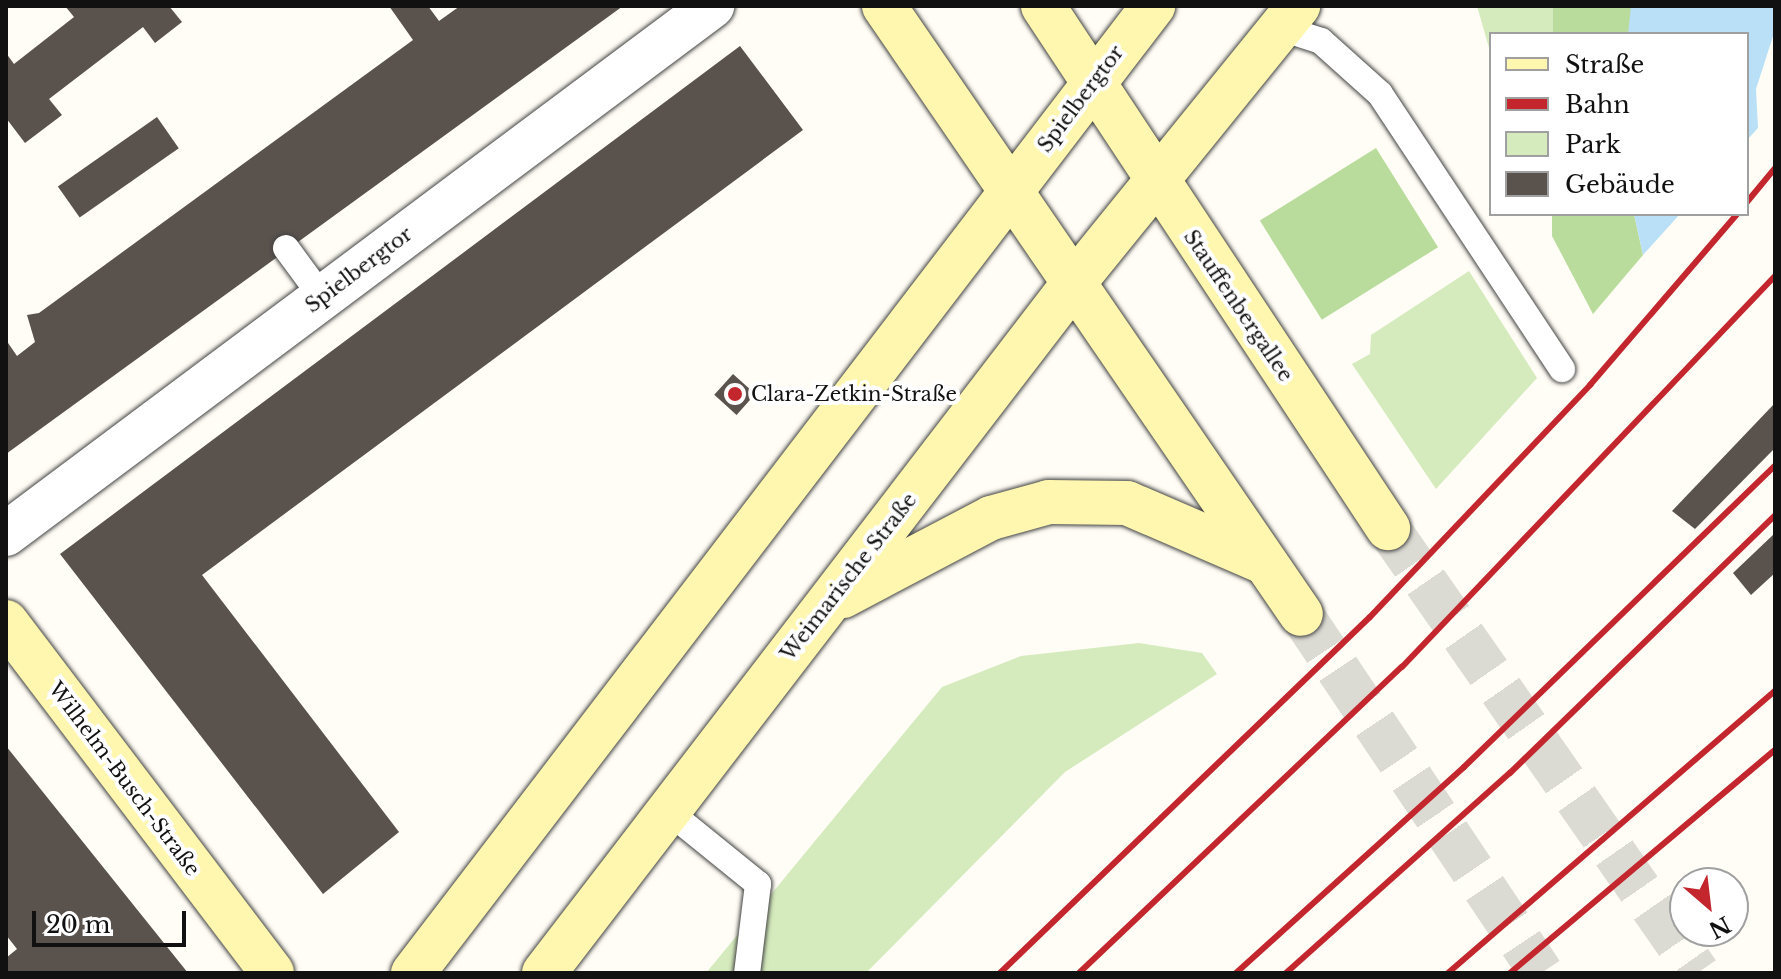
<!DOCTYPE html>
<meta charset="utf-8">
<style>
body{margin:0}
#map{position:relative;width:1781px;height:979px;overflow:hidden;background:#fffdf5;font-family:"Libre Baskerville",serif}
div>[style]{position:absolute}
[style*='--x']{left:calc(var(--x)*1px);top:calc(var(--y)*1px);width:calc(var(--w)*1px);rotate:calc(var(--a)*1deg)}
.green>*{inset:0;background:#d5ebbd}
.forest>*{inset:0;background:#b9dc9c;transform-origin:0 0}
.water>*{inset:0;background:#b9e0f7}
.building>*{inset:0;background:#5a524d;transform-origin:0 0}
.secondary-tunnel>*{height:44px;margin-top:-22px;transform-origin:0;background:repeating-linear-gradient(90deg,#dbdad3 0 44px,transparent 0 66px)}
.roads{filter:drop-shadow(0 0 2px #444) drop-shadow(0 0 2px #444)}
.lane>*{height:26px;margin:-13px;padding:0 13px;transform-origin:13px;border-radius:13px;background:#fff}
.street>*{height:44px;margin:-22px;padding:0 22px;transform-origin:22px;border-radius:22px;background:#fff}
.secondary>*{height:44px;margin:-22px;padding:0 22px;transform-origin:22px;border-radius:22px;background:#fff6b0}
.rail>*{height:6px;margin:-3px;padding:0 3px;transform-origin:3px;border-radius:3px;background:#c4262e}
.dots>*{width:22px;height:22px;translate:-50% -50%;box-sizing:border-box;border:4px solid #fff;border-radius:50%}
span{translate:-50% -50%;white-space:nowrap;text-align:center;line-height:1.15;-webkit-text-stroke:8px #fff;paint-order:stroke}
.street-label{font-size:20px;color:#111}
.poi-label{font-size:20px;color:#111}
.left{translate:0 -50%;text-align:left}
.frame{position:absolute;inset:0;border:8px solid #111;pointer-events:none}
.legend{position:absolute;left:1489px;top:32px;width:260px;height:184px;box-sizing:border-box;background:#fff;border:2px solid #a0a0a0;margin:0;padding:10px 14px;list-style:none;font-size:24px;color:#111}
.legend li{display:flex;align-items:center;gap:16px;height:40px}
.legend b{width:40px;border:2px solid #a0a0a0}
.north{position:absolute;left:1669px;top:867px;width:80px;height:80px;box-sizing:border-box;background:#fff;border:2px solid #a0a0a0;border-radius:50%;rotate:152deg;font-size:22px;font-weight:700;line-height:32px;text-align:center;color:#111}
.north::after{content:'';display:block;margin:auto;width:28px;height:36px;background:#c4262e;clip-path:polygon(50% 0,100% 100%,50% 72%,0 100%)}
.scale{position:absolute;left:32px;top:911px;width:154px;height:36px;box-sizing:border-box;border:4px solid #111;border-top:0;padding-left:10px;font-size:24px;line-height:28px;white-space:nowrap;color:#111;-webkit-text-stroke:6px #fff;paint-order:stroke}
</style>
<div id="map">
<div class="green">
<div style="clip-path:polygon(1477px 6px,1553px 6px,1553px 34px,1491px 34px,1491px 55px)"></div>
<div style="clip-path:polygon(1469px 271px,1537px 378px,1436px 489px,1352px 364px,1370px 354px,1371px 335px)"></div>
<div style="clip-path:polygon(1139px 643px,1202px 653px,1217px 674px,1065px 772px,866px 973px,706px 973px,942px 687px,1021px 656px)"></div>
</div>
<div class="forest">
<div style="left:1553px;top:6px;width:78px;height:28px"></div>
<div style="left:1376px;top:148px;width:117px;height:137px;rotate:58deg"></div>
<div style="clip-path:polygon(1552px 214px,1634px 214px,1643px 255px,1593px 314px,1552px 236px)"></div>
</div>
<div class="water">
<div style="clip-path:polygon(1631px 6px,1775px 6px,1775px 30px,1756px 89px,1758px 128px,1747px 140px,1747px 34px,1628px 34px)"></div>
<div style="clip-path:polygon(1634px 214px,1680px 214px,1643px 255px)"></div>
</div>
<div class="building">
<div style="clip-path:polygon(65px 6px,169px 6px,182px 22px,155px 43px,143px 27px,49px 99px,62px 115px,25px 143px,6px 118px,6px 53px,14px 64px,74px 17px)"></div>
<div style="clip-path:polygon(389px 6px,428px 6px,439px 21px,460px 6px,623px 6px,6px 454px,6px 340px,17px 356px,35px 342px,27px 315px,39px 313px,413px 40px)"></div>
<div style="clip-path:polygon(740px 46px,803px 130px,202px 575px,399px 832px,323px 894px,60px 554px)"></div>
<div style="left:157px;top:117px;width:38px;height:121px;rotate:55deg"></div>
<div style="left:733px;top:374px;width:30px;height:28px;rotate:42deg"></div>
<div style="clip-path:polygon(1775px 403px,1775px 448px,1695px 529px,1672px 511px)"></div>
<div style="clip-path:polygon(1775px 533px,1775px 573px,1751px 595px,1733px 573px)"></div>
<div style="clip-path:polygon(6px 746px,188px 973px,6px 973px,6px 958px,17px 949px,6px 935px)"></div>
</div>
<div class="secondary-tunnel">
<div style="--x:1388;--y:528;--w:542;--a:55.14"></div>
<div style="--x:1301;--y:614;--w:432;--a:56.2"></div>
</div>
<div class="roads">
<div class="lane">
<div style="--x:1281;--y:28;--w:42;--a:18"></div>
<div style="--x:1321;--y:41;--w:79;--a:41.9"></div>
<div style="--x:1380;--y:94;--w:330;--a:56.5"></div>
<div style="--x:286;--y:248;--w:61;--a:53.7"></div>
<div style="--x:668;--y:811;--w:116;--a:39"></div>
<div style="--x:758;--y:884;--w:90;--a:97"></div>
</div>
<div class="street">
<div style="--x:6;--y:534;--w:882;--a:-36.79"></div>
</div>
<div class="secondary">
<div style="--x:884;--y:6;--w:737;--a:55.56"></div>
<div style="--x:1043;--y:6;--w:626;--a:56.54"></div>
<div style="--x:843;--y:596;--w:167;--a:-27.8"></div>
<div style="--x:991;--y:518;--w:60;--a:-15.4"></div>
<div style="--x:1049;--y:502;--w:78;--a:0.7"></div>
<div style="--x:1127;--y:503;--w:149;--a:23.3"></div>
<div style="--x:6;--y:622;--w:440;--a:52.8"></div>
<div style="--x:413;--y:973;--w:1218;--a:-52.57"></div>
<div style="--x:544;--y:973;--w:869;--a:-52.48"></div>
<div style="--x:1073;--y:284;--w:358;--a:-51"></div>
</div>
</div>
<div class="rail">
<div style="--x:1747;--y:202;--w:44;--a:-50.5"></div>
<div style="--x:1000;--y:973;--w:513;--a:-43.9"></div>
<div style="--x:1370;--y:617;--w:320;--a:-46.5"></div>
<div style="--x:1590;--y:385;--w:225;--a:-49.3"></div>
<div style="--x:1079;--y:973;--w:445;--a:-43.5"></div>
<div style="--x:1402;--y:667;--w:540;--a:-46.35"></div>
<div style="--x:1236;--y:973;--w:307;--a:-42.1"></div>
<div style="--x:1464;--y:767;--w:433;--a:-44.1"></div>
<div style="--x:1286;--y:973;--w:300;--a:-41.8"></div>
<div style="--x:1510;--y:773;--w:370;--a:-44.2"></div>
<div style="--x:1448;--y:973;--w:432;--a:-40.8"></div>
<div style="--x:1510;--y:973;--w:346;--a:-40.1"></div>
</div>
<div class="dots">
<div style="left:735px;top:394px;background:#c4262e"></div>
</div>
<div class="street-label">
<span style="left:1081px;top:99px;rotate:-53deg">Spielbergtor</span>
<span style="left:359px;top:270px;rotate:-37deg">Spielbergtor</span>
<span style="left:1238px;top:306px;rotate:56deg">Stauffenbergallee</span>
<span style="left:849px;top:577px;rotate:-52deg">Weimarische Straße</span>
<span style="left:124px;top:779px;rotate:53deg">Wilhelm-Busch-Straße</span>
</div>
<div class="poi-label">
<span class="left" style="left:751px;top:394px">Clara-Zetkin-Straße</span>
</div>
<div class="frame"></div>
<ul class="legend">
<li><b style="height:10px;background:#fff6b0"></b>Straße</li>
<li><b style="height:10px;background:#c4262e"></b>Bahn</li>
<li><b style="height:22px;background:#d5ebbd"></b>Park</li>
<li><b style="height:22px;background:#5a524d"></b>Gebäude</li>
</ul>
<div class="north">N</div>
<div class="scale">20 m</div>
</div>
